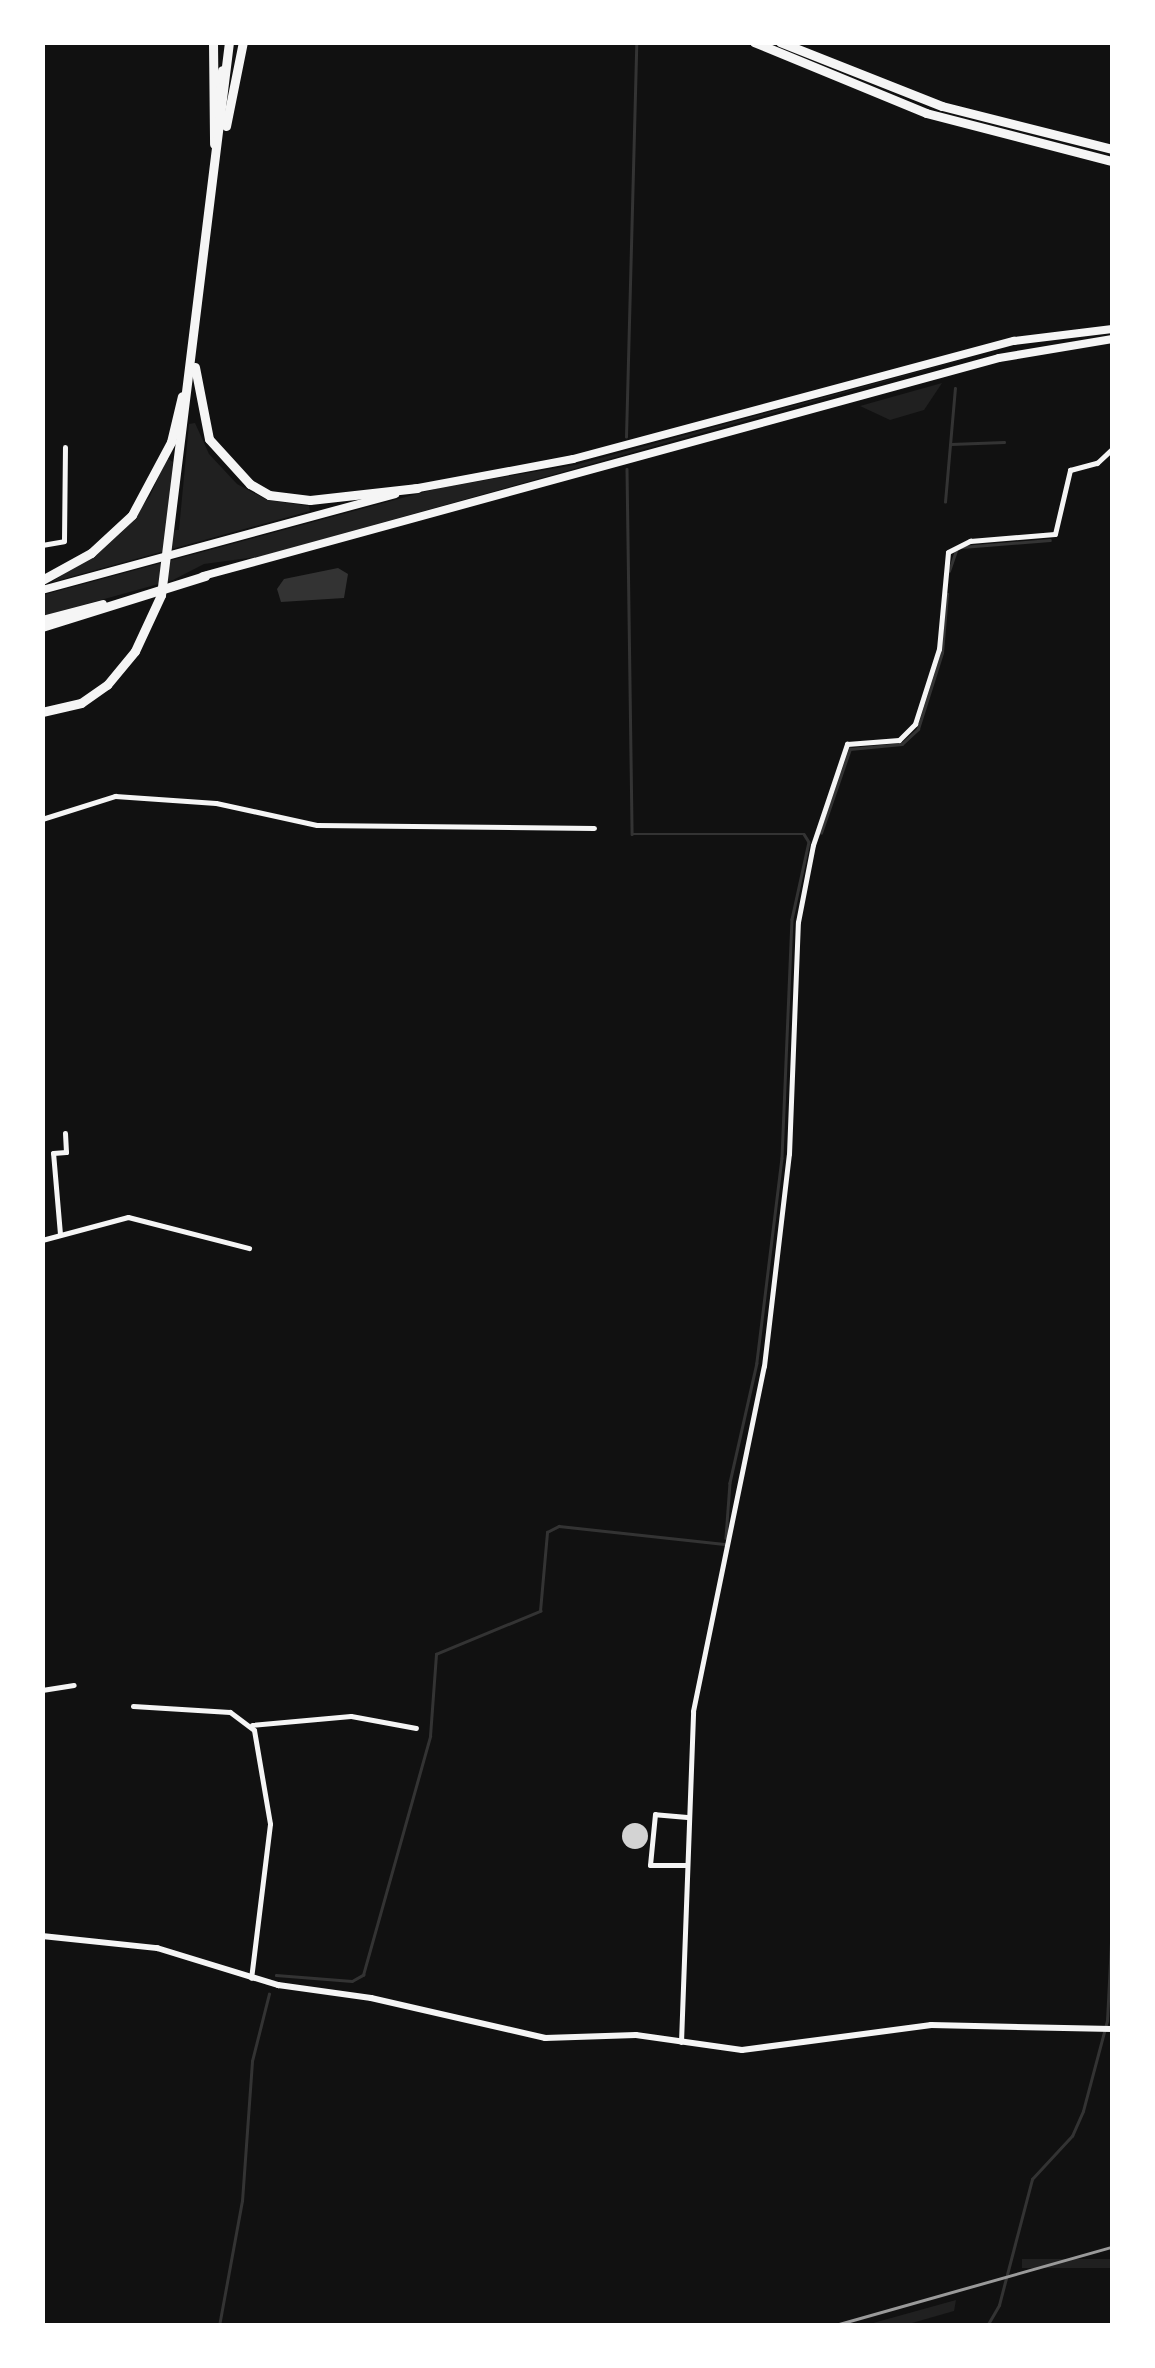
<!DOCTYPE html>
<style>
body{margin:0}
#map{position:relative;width:1155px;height:2368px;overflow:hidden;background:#111;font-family:Overpass,sans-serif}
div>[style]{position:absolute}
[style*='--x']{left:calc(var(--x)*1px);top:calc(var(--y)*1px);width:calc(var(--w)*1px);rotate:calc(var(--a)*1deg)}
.green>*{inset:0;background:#202020;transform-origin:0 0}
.water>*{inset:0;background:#333}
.stream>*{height:2.5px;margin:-1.25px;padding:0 1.25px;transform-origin:1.25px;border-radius:1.25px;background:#333}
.building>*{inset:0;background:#d3d3d3}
.round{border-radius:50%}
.minor>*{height:5px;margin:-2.5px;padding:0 2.5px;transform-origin:2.5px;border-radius:2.5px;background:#f5f5f5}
.tertiary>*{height:6px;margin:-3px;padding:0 3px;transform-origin:3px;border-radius:3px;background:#f5f5f5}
.primary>*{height:8px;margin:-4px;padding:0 4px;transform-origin:4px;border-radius:4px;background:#f5f5f5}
.motorway>*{height:9px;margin:-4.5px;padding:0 4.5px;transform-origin:4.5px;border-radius:4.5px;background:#f5f5f5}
.rail>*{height:2.5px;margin:-1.25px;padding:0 1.25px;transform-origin:1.25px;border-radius:1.25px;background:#9a9a9a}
span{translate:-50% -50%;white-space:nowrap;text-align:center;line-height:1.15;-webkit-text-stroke:10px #fff;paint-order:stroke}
.frame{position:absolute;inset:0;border:45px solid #fff;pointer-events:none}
</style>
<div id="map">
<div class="green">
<div style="clip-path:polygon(987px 353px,263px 556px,204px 564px,173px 580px,43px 616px,43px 595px,439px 488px,575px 465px)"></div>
<div style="clip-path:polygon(942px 383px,924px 410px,890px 420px,860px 406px)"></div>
<div style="clip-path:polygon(195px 423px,209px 454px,237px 484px,267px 500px,309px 506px,310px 511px,52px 582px,121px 533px,150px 496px,167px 458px,173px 462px,167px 530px,179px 530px,189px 424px)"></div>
<div style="left:1112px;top:2259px;width:9px;height:90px;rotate:90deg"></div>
<div style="clip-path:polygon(956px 2300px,954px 2311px,905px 2325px,866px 2325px)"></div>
</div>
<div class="water">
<div style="clip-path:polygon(338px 568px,348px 574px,344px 598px,281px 602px,277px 589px,284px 579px)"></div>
</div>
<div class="stream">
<div style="--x:626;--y:437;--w:395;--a:-88.5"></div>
<div style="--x:951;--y:444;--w:53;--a:-2.2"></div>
<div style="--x:627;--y:469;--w:365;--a:89.2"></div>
<div style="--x:632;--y:834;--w:172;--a:0"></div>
<div style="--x:804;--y:834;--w:9;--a:58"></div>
<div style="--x:809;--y:842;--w:79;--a:102.4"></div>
<div style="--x:792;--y:919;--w:239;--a:92.4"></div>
<div style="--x:782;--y:1158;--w:207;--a:97"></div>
<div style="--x:757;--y:1363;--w:123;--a:102.7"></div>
<div style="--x:730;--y:1483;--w:55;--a:94.2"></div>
<div style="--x:945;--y:502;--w:114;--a:-85"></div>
<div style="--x:962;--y:547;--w:88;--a:-4.5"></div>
<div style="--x:949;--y:571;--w:21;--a:-71"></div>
<div style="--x:821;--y:833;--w:89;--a:-71"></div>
<div style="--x:850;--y:749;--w:52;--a:-5.5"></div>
<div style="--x:902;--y:744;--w:22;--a:-43"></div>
<div style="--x:918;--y:729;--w:80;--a:-72.5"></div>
<div style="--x:942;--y:653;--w:59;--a:-85.2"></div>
<div style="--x:276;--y:1975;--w:76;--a:4.5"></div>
<div style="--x:352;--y:1981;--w:13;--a:-29"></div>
<div style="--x:363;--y:1975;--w:248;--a:-74.3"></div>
<div style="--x:430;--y:1736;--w:82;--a:-85.8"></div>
<div style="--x:436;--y:1654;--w:113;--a:-22.5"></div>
<div style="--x:540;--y:1611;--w:79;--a:-84.9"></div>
<div style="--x:547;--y:1532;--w:13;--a:-27"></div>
<div style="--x:559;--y:1526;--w:166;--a:6.2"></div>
<div style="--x:219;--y:2326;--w:127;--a:-79.6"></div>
<div style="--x:242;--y:2201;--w:140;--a:-85.9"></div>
<div style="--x:252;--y:2061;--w:69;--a:-75.8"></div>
<div style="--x:987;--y:2326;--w:24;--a:-60"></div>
<div style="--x:999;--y:2305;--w:130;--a:-75.3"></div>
<div style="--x:1032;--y:2179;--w:59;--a:-47.1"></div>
<div style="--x:1072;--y:2136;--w:27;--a:-66"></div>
<div style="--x:1083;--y:2111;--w:93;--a:-75.1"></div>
<div style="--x:1107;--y:2021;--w:98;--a:-87.1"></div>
</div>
<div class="building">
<div class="round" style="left:622px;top:1823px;width:26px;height:26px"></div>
</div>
<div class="minor">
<div style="--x:42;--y:545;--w:22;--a:-10"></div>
<div style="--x:64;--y:541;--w:94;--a:-89.4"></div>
<div style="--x:42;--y:819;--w:77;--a:-17.5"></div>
<div style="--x:115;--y:796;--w:101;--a:4"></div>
<div style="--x:216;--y:803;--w:103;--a:12.3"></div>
<div style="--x:317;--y:825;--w:277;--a:0.6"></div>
<div style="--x:60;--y:1234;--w:81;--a:-94.9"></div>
<div style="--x:53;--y:1153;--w:13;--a:-4"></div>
<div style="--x:66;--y:1152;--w:19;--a:-93"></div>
<div style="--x:42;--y:1240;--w:89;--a:-15"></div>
<div style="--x:128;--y:1217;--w:125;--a:14.4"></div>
<div style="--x:42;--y:1690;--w:32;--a:-9"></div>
<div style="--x:133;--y:1706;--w:97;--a:3.5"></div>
<div style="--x:230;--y:1712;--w:30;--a:37"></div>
<div style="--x:254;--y:1730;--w:95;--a:80.3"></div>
<div style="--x:270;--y:1824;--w:155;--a:97"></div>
<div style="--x:252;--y:1725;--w:99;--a:-5.2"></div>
<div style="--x:351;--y:1716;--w:66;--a:10.5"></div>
<div style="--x:687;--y:1817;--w:32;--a:-175"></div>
<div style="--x:655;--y:1814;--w:51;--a:95.6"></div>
<div style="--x:650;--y:1865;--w:37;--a:0"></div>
<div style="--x:681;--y:2042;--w:331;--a:-87.9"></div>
<div style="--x:693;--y:1711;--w:352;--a:-78.4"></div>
<div style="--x:764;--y:1366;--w:213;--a:-83.3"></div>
<div style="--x:789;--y:1154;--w:232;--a:-87.8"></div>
<div style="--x:798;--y:922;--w:78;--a:-79"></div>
<div style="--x:813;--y:845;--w:107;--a:-71.4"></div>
<div style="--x:847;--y:744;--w:52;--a:-4.4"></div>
<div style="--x:899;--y:740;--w:23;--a:-45"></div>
<div style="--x:915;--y:724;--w:79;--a:-72.3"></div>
<div style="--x:939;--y:649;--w:97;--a:-84.7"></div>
<div style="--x:948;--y:552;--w:25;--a:-27"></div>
<div style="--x:970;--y:541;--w:85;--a:-4.7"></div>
<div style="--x:1055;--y:534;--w:66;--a:-76.8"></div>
<div style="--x:1070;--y:470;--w:28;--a:-15"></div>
<div style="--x:1097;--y:463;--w:21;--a:-43"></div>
</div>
<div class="tertiary">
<div style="--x:42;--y:1936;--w:116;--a:6"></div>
<div style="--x:157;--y:1948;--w:127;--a:17"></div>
<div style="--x:278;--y:1985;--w:94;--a:8"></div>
<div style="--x:371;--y:1998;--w:179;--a:12.9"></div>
<div style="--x:545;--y:2038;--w:91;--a:-1.9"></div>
<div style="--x:636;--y:2035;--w:107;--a:8.1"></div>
<div style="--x:742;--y:2050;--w:191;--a:-7.5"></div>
<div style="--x:931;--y:2025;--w:181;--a:1.3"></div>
</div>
<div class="primary">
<div style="--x:413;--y:489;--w:163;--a:-10.6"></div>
<div style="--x:573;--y:459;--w:457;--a:-15"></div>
<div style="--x:1014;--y:341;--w:99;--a:-7"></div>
<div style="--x:203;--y:576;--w:825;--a:-15.32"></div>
<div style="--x:999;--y:358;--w:115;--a:-9.5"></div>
<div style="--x:42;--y:590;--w:366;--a:-15.2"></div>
<div style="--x:42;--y:620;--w:63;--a:-14.7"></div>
</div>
<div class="motorway">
<div style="--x:213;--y:42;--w:102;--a:89.4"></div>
<div style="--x:754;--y:42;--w:186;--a:22.4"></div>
<div style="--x:926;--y:113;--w:192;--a:14.5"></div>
<div style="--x:780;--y:42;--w:174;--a:21.6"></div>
<div style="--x:942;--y:106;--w:175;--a:14.2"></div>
<div style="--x:219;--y:105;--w:35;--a:-85"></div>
<div style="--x:226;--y:126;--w:86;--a:-78.6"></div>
<div style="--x:195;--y:367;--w:73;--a:79"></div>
<div style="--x:209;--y:439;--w:61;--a:47.7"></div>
<div style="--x:250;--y:484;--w:22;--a:30"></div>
<div style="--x:269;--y:495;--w:41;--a:7"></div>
<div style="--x:310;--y:500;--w:108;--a:-6.4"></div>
<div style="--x:42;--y:580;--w:56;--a:-28.9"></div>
<div style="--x:91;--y:553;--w:56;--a:-42.8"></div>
<div style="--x:132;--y:515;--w:83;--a:-61.9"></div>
<div style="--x:171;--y:442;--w:47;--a:-76.6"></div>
<div style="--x:42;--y:627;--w:171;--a:-17.4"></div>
<div style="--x:42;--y:712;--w:40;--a:-13"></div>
<div style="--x:81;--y:703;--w:32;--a:-35"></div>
<div style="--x:107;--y:685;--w:44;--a:-50.5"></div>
<div style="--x:135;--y:651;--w:62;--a:-65.1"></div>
<div style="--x:161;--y:595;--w:557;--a:-82.99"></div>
</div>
<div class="rail">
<div style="--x:832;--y:2326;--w:291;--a:-15.8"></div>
</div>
<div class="frame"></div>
</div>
